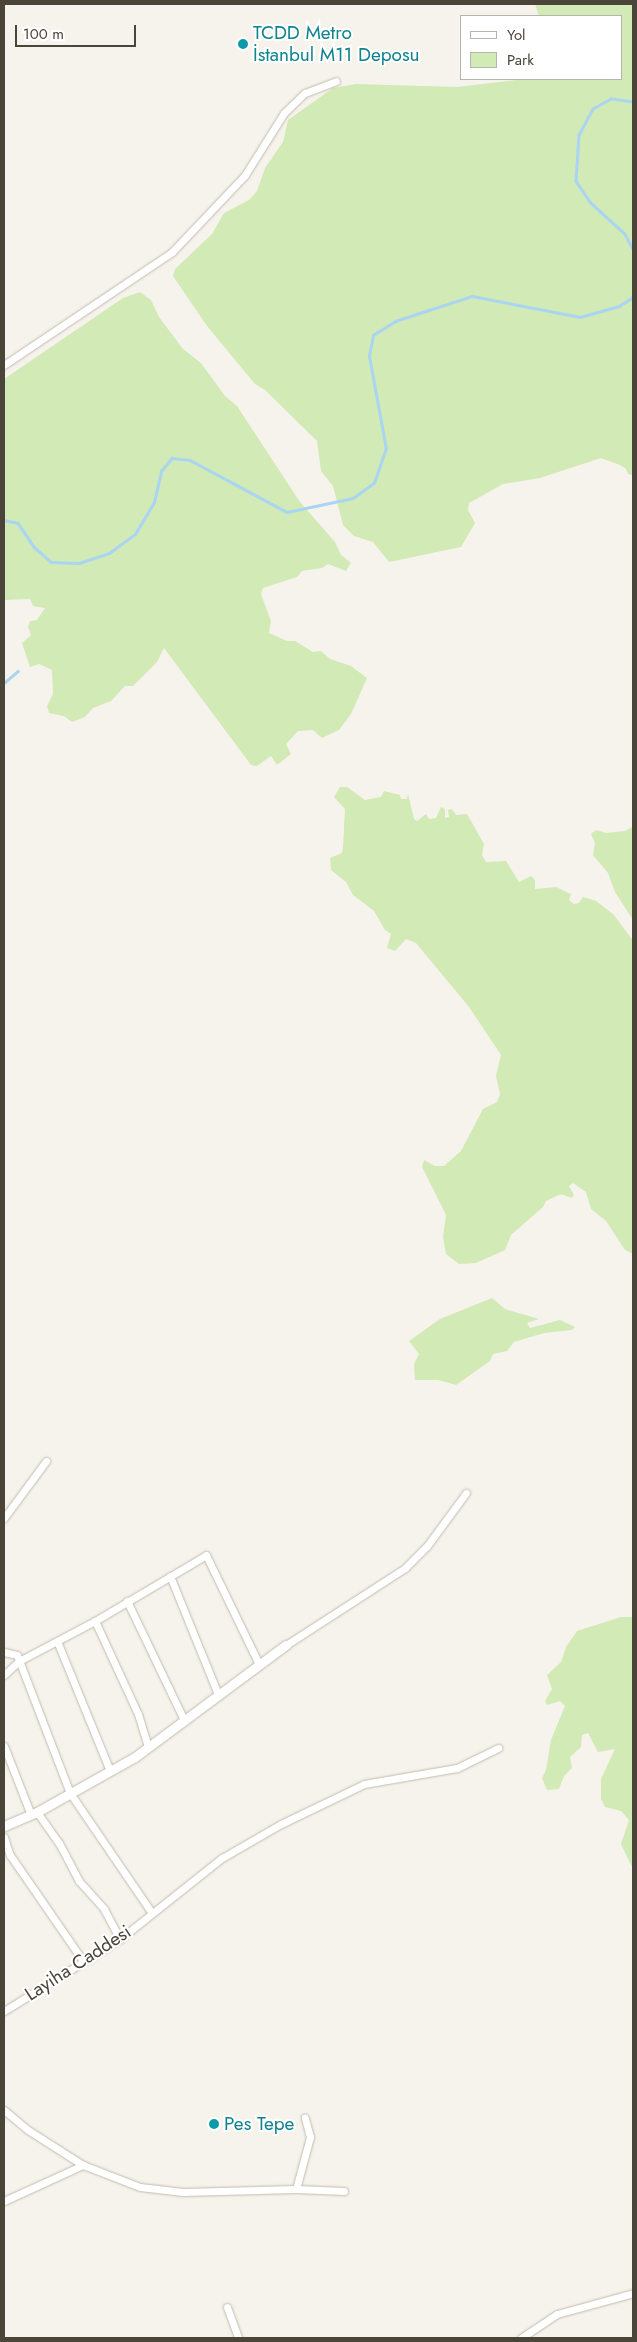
<!DOCTYPE html>
<meta charset="utf-8">
<style>
body{margin:0}
#map{position:relative;width:637px;height:2342px;overflow:hidden;background:#f6f3ec;font-family:Jost,sans-serif}
div>[style]{position:absolute}
[style*='--x']{left:calc(var(--x)*1px);top:calc(var(--y)*1px);width:calc(var(--w)*1px);rotate:calc(var(--a)*1deg)}
.green>*{inset:0;background:#d2eab5}
.stream>*{height:2.5px;margin:-1.25px;padding:0 1.25px;transform-origin:1.25px;border-radius:1.25px;background:#a9d4f2}
.roads{filter:drop-shadow(0 0 1px #c2bbae) drop-shadow(0 0 1px #c2bbae)}
.minor>*{height:7px;margin:-3.5px;padding:0 3.5px;transform-origin:3.5px;border-radius:3.5px;background:#fff}
.tertiary>*{height:9px;margin:-4.5px;padding:0 4.5px;transform-origin:4.5px;border-radius:4.5px;background:#fff}
.dots>*{width:14px;height:14px;translate:-50% -50%;box-sizing:border-box;border:2px solid #fff;border-radius:50%}
span{translate:-50% -50%;white-space:nowrap;text-align:center;line-height:1.15;-webkit-text-stroke:4px #fff;paint-order:stroke}
.culture-label{font-size:19px;color:#0d838f}
.left{translate:0 -50%;text-align:left}
.street-label{font-size:19px;color:#4b4439}
.frame{position:absolute;inset:0;border:5px solid #4b4439;pointer-events:none}
.legend{position:absolute;left:460px;top:15px;width:162px;height:65px;box-sizing:border-box;background:#fff;border:1px solid #b7b4b0;margin:0;padding:6px 9px;list-style:none;font-size:15px;color:#4b4439}
.legend li{display:flex;align-items:center;gap:10px;height:25px}
.legend b{width:25px;border:1px solid #b7b4b0}
.scale{position:absolute;left:15px;top:25px;width:121px;height:22px;box-sizing:border-box;border:2px solid #4b4439;border-top:0;padding-left:6px;font-size:15px;line-height:18px;white-space:nowrap;color:#4b4439;-webkit-text-stroke:4px #fff;paint-order:stroke}
</style>
<div id="map">
<div class="green">
<div style="clip-path:polygon(535px 4px,633px 4px,633px 475px,628px 474px,626px 469px,620px 465px,601px 458px,540px 478px,503px 484px,469px 503px,468px 510px,475px 523px,461px 547px,389px 562px,373px 542px,354px 536px,343px 525px,333px 486px,321px 471px,317px 441px,265px 390px,255px 384px,207px 326px,173px 276px,175px 269px,212px 234px,224px 213px,249px 200px,257px 191px,265px 168px,283px 142px,288px 120px,333px 88px,356px 84px,457px 87px,524px 79px,621px 79px,621px 16px,539px 16px)"></div>
<div style="clip-path:polygon(140px 292px,151px 300px,159px 317px,183px 349px,201px 363px,225px 396px,237px 406px,300px 502px,335px 542px,341px 555px,351px 563px,346px 571px,328px 564px,322px 568px,302px 571px,297px 577px,263px 588px,261px 594px,271px 621px,269px 633px,287px 641px,295px 641px,313px 652px,321px 651px,330px 659px,351px 666px,367px 678px,351px 714px,339px 730px,322px 738px,313px 730px,298px 731px,286px 744px,291px 754px,277px 765px,271px 756px,257px 766px,251px 765px,164px 648px,157px 662px,133px 686px,125px 686px,111px 701px,93px 708px,85px 717px,72px 722px,64px 716px,49px 713px,47px 706px,53px 694px,52px 670px,39px 664px,30px 667px,22px 643px,31px 635px,28px 627px,30px 621px,37px 620px,45px 608px,33px 606px,30px 599px,4px 600px,4px 379px,123px 298px)"></div>
<div style="clip-path:polygon(340px 787px,347px 787px,365px 800px,381px 797px,384px 791px,400px 795px,401px 799px,407px 799px,408px 794px,414px 819px,417px 821px,426px 814px,429px 819px,436px 818px,441px 807px,445px 809px,445px 818px,449px 817px,448px 810px,452px 809px,456px 815px,467px 814px,484px 844px,482px 855px,486px 862px,506px 861px,519px 882px,531px 876px,535px 880px,535px 889px,556px 887px,571px 894px,569px 900px,574px 904px,579px 903px,583px 897px,596px 901px,613px 914px,632px 939px,633px 1254px,625px 1250px,606px 1221px,591px 1209px,586px 1192px,573px 1183px,569px 1186px,574px 1195px,572px 1198px,561px 1194px,546px 1201px,543px 1207px,511px 1235px,505px 1250px,476px 1263px,459px 1264px,446px 1254px,443px 1237px,446px 1215px,422px 1167px,424px 1160px,435px 1166px,444px 1166px,461px 1151px,483px 1109px,497px 1102px,500px 1094px,496px 1076px,501px 1055px,469px 1007px,416px 943px,406px 939px,395px 951px,387px 948px,391px 934px,385px 930px,374px 911px,353px 895px,346px 882px,331px 870px,330px 858px,342px 853px,343px 847px,345px 809px,334px 797px)"></div>
<div style="clip-path:polygon(633px 822px,633px 920px,615px 892px,608px 873px,593px 855px,595px 843px,591px 834px,596px 830px,606px 833px,625px 831px,632px 827px)"></div>
<div style="clip-path:polygon(492px 1298px,505px 1309px,539px 1319px,527px 1323px,530px 1328px,560px 1320px,575px 1327px,572px 1330px,544px 1333px,514px 1342px,507px 1351px,493px 1354px,490px 1361px,456px 1385px,438px 1380px,415px 1380px,414px 1364px,419px 1354px,409px 1341px,440px 1319px)"></div>
<div style="clip-path:polygon(621px 1617px,633px 1617px,633px 1869px,621px 1844px,629px 1820px,621px 1811px,605px 1807px,601px 1799px,601px 1779px,615px 1749px,598px 1752px,588px 1733px,582px 1735px,581px 1747px,570px 1757px,572px 1768px,564px 1776px,559px 1789px,547px 1790px,542px 1778px,546px 1770px,551px 1740px,565px 1706px,560px 1701px,547px 1705px,545px 1701px,552px 1689px,547px 1675px,561px 1662px,566px 1647px,577px 1631px)"></div>
</div>
<div class="stream">
<div style="--x:633;--y:102;--w:22;--a:-172"></div>
<div style="--x:611;--y:99;--w:21;--a:151"></div>
<div style="--x:593;--y:109;--w:30;--a:118"></div>
<div style="--x:579;--y:135;--w:46;--a:93.7"></div>
<div style="--x:576;--y:181;--w:25;--a:56"></div>
<div style="--x:590;--y:202;--w:47;--a:42.4"></div>
<div style="--x:625;--y:234;--w:17;--a:62"></div>
<div style="--x:4;--y:520;--w:14;--a:12"></div>
<div style="--x:18;--y:523;--w:29;--a:56"></div>
<div style="--x:34;--y:547;--w:23;--a:41"></div>
<div style="--x:51;--y:562;--w:28;--a:2"></div>
<div style="--x:79;--y:563;--w:32;--a:-18"></div>
<div style="--x:109;--y:553;--w:32;--a:-36"></div>
<div style="--x:135;--y:534;--w:37;--a:-59"></div>
<div style="--x:154;--y:502;--w:32;--a:-77"></div>
<div style="--x:161;--y:471;--w:17;--a:-50"></div>
<div style="--x:172;--y:458;--w:18;--a:6"></div>
<div style="--x:190;--y:460;--w:110;--a:28.2"></div>
<div style="--x:287;--y:512;--w:67;--a:-12"></div>
<div style="--x:353;--y:498;--w:26;--a:-36"></div>
<div style="--x:374;--y:483;--w:36;--a:-71"></div>
<div style="--x:386;--y:449;--w:95;--a:-100.4"></div>
<div style="--x:369;--y:356;--w:21;--a:-79"></div>
<div style="--x:373;--y:335;--w:26;--a:-32"></div>
<div style="--x:395;--y:321;--w:81;--a:-18"></div>
<div style="--x:472;--y:296;--w:110;--a:11"></div>
<div style="--x:580;--y:317;--w:41;--a:-15.8"></div>
<div style="--x:619;--y:306;--w:17;--a:-33"></div>
<div style="--x:4;--y:683;--w:18;--a:-41"></div>
</div>
<div class="roads">
<div class="minor">
<div style="--x:4;--y:365;--w:202;--a:-33.9"></div>
<div style="--x:172;--y:252;--w:106;--a:-46.5"></div>
<div style="--x:245;--y:175;--w:73;--a:-57.8"></div>
<div style="--x:284;--y:113;--w:29;--a:-44"></div>
<div style="--x:305;--y:93;--w:33;--a:-21"></div>
<div style="--x:4;--y:1518;--w:71;--a:-53.6"></div>
<div style="--x:170;--y:1576;--w:127;--a:67.9"></div>
<div style="--x:127;--y:1601;--w:132;--a:64.4"></div>
<div style="--x:95;--y:1621;--w:102;--a:65.2"></div>
<div style="--x:138;--y:1714;--w:34;--a:73"></div>
<div style="--x:57;--y:1641;--w:140;--a:67.8"></div>
<div style="--x:286;--y:1645;--w:142;--a:-32.9"></div>
<div style="--x:405;--y:1568;--w:31;--a:-45"></div>
<div style="--x:427;--y:1546;--w:66;--a:-53.7"></div>
<div style="--x:4;--y:1652;--w:13;--a:13"></div>
<div style="--x:17;--y:1655;--w:148;--a:69"></div>
<div style="--x:70;--y:1793;--w:145;--a:55.7"></div>
<div style="--x:4;--y:1675;--w:21;--a:-43"></div>
<div style="--x:19;--y:1661;--w:86;--a:-27.8"></div>
<div style="--x:95;--y:1621;--w:129;--a:-30.7"></div>
<div style="--x:206;--y:1555;--w:121;--a:64.1"></div>
<div style="--x:4;--y:1746;--w:74;--a:68.6"></div>
<div style="--x:37;--y:1812;--w:38;--a:55"></div>
<div style="--x:59;--y:1843;--w:43;--a:62.2"></div>
<div style="--x:79;--y:1881;--w:38;--a:48"></div>
<div style="--x:104;--y:1909;--w:34;--a:62"></div>
<div style="--x:4;--y:1837;--w:19;--a:72"></div>
<div style="--x:10;--y:1855;--w:129;--a:55.4"></div>
<div style="--x:4;--y:2011;--w:137;--a:-31.8"></div>
<div style="--x:120;--y:1939;--w:130;--a:-38.5"></div>
<div style="--x:222;--y:1858;--w:68;--a:-30"></div>
<div style="--x:281;--y:1824;--w:92;--a:-25.7"></div>
<div style="--x:364;--y:1784;--w:94;--a:-9.8"></div>
<div style="--x:457;--y:1768;--w:46;--a:-26"></div>
<div style="--x:4;--y:2110;--w:31;--a:40"></div>
<div style="--x:28;--y:2130;--w:65;--a:32.5"></div>
<div style="--x:83;--y:2165;--w:61;--a:21.1"></div>
<div style="--x:140;--y:2187;--w:43;--a:6.6"></div>
<div style="--x:183;--y:2192;--w:113;--a:-1.5"></div>
<div style="--x:296;--y:2189;--w:48;--a:2.4"></div>
<div style="--x:296;--y:2189;--w:54;--a:-74.9"></div>
<div style="--x:310;--y:2137;--w:20;--a:-105"></div>
<div style="--x:4;--y:2201;--w:87;--a:-24.5"></div>
<div style="--x:227;--y:2307;--w:33;--a:70"></div>
<div style="--x:521;--y:2338;--w:43;--a:-33.7"></div>
<div style="--x:557;--y:2314;--w:79;--a:-15.4"></div>
</div>
<div class="tertiary">
<div style="--x:4;--y:1826;--w:36;--a:-23"></div>
<div style="--x:37;--y:1812;--w:112;--a:-29.3"></div>
<div style="--x:135;--y:1757;--w:188;--a:-36.6"></div>
</div>
</div>
<div class="dots">
<div style="left:243px;top:44px;background:#0f9aa8"></div>
<div style="left:214px;top:2124px;background:#0f9aa8"></div>
</div>
<div class="culture-label">
<span class="left" style="left:253px;top:44px">TCDD Metro<br>İstanbul M11 Deposu</span>
<span class="left" style="left:224px;top:2124px">Pes Tepe</span>
</div>
<div class="street-label">
<span style="left:78px;top:1963px;rotate:-33deg">Layiha Caddesi</span>
</div>
<div class="frame"></div>
<ul class="legend">
<li><b style="height:6px;background:#fff"></b>Yol</li>
<li><b style="height:14px;background:#d2eab5"></b>Park</li>
</ul>
<div class="scale">100 m</div>
</div>
